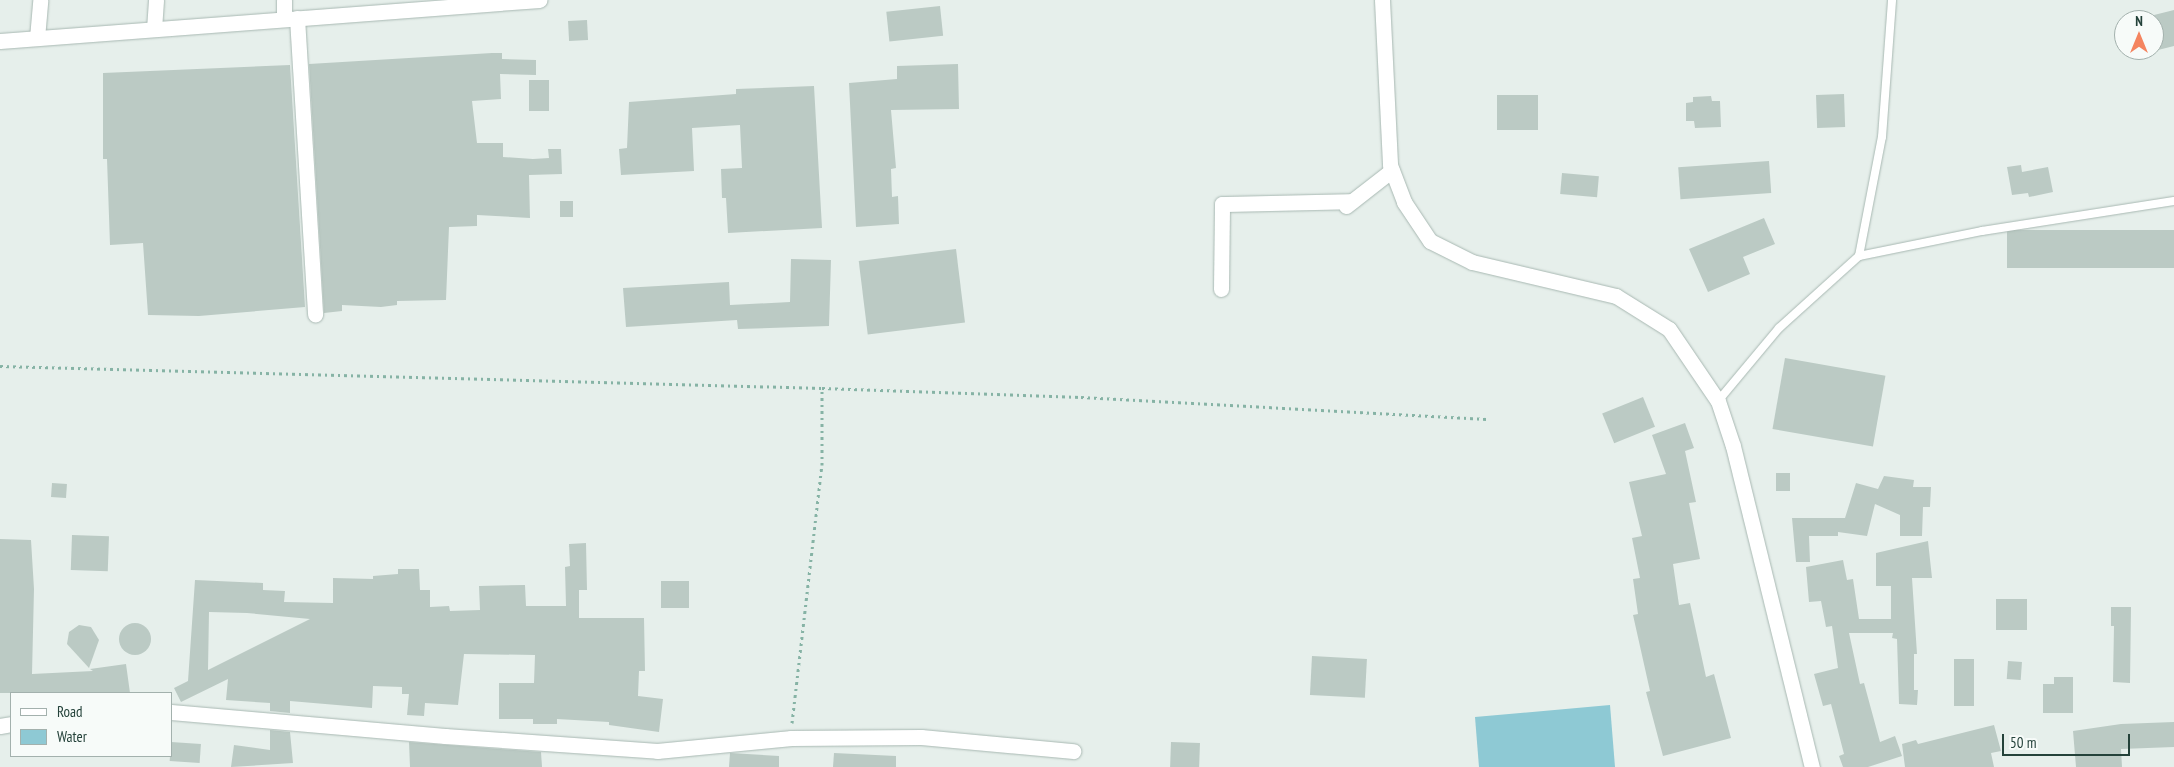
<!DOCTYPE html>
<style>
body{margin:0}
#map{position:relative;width:2174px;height:767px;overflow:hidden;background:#e6efeb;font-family:"PT Sans Narrow",sans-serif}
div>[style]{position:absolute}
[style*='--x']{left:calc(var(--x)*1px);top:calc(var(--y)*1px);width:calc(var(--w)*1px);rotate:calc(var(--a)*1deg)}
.water>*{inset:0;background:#8ec9d4}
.building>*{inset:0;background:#bbcac4;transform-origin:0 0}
.round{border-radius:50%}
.path>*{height:3px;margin-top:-1.5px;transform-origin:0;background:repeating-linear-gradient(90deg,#86b3a5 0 2.5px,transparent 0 6.5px)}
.roads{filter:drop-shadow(0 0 1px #a8b8b2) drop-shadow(0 0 1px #a8b8b2)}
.service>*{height:8px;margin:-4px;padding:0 4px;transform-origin:4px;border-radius:4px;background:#fff}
.minor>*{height:15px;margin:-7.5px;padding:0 7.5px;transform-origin:7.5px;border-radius:7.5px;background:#fff}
.tertiary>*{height:15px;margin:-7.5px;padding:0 7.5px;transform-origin:7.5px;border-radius:7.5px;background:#fff}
span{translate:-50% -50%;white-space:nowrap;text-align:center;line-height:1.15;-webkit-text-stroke:4.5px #f7fbf9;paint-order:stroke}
.legend{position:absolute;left:10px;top:692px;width:162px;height:65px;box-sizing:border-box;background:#f7fbf9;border:1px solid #a3b1ad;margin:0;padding:6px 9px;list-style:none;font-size:15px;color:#24423a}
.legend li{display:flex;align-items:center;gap:10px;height:25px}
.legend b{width:25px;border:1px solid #a3b1ad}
.north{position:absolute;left:2114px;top:10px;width:50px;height:50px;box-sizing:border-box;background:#f7fbf9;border:1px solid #a3b1ad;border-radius:50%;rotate:0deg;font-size:14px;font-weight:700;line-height:20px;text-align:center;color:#24423a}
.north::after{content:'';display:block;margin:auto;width:18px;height:22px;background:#f4845f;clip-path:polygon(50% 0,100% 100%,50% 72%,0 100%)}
.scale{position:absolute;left:2002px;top:734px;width:128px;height:22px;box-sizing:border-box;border:2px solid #24423a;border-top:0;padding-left:6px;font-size:15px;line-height:18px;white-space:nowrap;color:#24423a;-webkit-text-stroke:4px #f7fbf9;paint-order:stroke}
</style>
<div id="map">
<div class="water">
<div style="clip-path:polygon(1610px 705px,1615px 767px,1479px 767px,1475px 717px)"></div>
</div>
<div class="building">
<div style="left:940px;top:6px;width:30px;height:54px;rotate:84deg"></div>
<div style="clip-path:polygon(2174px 10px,2174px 46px,2154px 51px,2154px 15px)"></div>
<div style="left:587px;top:20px;width:20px;height:19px;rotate:87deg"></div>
<div style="clip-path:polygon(492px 53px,502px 53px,502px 59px,536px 60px,536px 75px,500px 74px,501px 99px,472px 101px,477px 143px,503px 143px,503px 157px,533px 159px,549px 158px,548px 149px,561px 149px,562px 174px,529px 175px,530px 218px,477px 215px,477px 226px,449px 227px,446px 300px,397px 301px,397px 305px,381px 307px,342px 305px,342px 311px,324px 313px,309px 64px)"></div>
<div style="clip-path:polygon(958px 64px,959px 109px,891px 110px,896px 168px,891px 169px,892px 197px,898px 196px,899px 224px,856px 227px,849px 83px,897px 79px,897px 66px)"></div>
<div style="clip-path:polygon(290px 65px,305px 307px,199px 316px,148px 315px,143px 243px,110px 245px,107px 159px,103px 159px,103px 73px)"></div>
<div style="left:529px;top:80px;width:20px;height:31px"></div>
<div style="clip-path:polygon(814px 86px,822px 228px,728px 233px,726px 198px,722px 198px,721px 169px,742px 168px,740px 125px,692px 128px,694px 171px,621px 175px,619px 149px,627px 148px,629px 102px,736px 94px,736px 89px)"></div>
<div style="left:1844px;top:94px;width:33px;height:28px;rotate:88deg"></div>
<div style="left:1538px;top:95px;width:35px;height:41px;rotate:90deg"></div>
<div style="clip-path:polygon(1711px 96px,1712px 101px,1720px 101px,1721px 127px,1695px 128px,1694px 121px,1686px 121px,1686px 103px,1693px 102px,1693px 97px)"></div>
<div style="left:1769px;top:161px;width:32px;height:91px;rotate:86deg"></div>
<div style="clip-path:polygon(2021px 165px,2022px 172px,2048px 167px,2053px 192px,2029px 197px,2028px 193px,2012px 195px,2007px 167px)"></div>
<div style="left:1562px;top:173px;width:37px;height:21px;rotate:5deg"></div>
<div style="left:560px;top:201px;width:13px;height:16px"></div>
<div style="clip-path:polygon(1764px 218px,1775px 244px,1743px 257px,1750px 274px,1708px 292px,1689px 249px)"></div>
<div style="left:2174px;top:230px;width:38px;height:167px;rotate:90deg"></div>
<div style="left:956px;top:249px;width:74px;height:98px;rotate:83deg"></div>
<div style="clip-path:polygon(791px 259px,831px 260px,829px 326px,738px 329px,737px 320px,626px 327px,623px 288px,729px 282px,730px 305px,790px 302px)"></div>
<div style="left:1785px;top:358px;width:102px;height:72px;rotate:10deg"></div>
<div style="left:1643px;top:397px;width:32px;height:44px;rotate:68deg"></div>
<div style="clip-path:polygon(1685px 423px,1694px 448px,1685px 451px,1696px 502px,1689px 503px,1700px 559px,1673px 564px,1679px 605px,1690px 603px,1706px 677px,1714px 674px,1731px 738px,1663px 756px,1646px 692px,1650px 691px,1633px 615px,1638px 614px,1633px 579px,1640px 578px,1632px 538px,1642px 536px,1629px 482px,1666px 474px,1652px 435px)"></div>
<div style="left:1776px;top:473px;width:14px;height:18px"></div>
<div style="clip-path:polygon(1884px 476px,1914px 480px,1913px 487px,1931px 487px,1930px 507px,1923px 507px,1922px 536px,1900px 536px,1900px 515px,1875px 504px,1867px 536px,1838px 532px,1838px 536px,1809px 536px,1810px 562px,1796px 562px,1792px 518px,1845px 518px,1856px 483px,1878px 489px)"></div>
<div style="left:52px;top:483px;width:15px;height:14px;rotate:4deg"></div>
<div style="left:72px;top:535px;width:37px;height:35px;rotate:2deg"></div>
<div style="clip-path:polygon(0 539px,31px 540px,34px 589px,32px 674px,93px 671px,90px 669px,126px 664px,130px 693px,0 693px)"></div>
<div style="clip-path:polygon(1928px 541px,1932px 578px,1912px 578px,1917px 654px,1914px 654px,1914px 690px,1918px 690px,1917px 705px,1899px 704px,1897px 639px,1892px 638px,1893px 633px,1849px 633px,1860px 684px,1864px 683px,1880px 742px,1895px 736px,1902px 756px,1868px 767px,1843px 767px,1839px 756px,1844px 754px,1831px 704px,1823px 706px,1814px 674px,1838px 668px,1832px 626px,1826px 627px,1821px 601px,1809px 602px,1806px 567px,1843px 560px,1847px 580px,1853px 579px,1859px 619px,1891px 619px,1891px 586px,1876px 586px,1876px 553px)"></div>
<div style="clip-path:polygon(evenodd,586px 543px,587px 590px,579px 590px,579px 618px,644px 618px,645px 671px,639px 671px,638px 696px,663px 699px,659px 732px,609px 725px,609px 722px,557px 719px,557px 724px,533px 724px,533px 719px,499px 719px,499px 683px,534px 683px,535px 655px,464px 654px,458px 705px,425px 703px,424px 716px,407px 715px,409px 694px,402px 694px,402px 687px,373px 686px,372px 708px,290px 701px,290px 713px,270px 711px,270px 703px,226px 700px,228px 679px,181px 702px,174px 688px,188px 681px,195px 580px,263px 583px,263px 590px,285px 591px,284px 602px,333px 603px,333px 578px,373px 579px,373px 576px,398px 574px,398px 569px,419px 569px,420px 590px,430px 590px,430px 607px,449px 606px,450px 611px,480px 610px,479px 586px,525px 585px,526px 606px,566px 606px,565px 567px,570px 566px,569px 544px,586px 543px,209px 612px,247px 613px,310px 619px,208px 670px,209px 612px)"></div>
<div style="left:661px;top:581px;width:28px;height:27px"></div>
<div style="left:1996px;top:599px;width:31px;height:31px"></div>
<div style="clip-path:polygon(2111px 607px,2131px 607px,2130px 683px,2113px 682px,2114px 626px,2111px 626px)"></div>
<div class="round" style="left:119px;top:623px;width:32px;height:32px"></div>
<div style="clip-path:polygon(79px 625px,91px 627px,99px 640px,89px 668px,67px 644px,69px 632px)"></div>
<div style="left:1312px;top:656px;width:55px;height:39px;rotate:3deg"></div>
<div style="left:1954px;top:659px;width:20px;height:47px"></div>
<div style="left:2008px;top:661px;width:14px;height:18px;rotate:4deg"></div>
<div style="clip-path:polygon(2054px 677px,2073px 677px,2073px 713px,2043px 713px,2043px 684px,2054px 684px)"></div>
<div style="clip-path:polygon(2174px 722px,2174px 747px,2121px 749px,2122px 767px,2076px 767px,2073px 731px,2121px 724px)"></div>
<div style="clip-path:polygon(1994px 725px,2001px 751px,1991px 753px,1994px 767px,1905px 767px,1902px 744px,1916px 740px,1918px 744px)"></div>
<div style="clip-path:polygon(270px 730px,290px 732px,293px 763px,231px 767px,234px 745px,270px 750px)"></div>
<div style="left:171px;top:742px;width:30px;height:19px;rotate:4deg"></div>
<div style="clip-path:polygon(409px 742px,541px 752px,542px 767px,410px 767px)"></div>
<div style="left:1171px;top:742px;width:29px;height:25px;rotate:2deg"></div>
<div style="clip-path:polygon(730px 753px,779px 756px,779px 767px,729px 767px)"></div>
<div style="clip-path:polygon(834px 753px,896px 756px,896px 767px,833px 767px)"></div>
</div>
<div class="path">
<div style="--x:0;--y:366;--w:822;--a:1.53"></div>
<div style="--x:822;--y:388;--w:259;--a:2"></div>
<div style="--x:1081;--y:397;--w:406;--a:3.1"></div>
<div style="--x:792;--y:723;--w:260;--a:-83.4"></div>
<div style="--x:822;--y:465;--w:77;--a:-90"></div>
</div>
<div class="roads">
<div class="service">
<div style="--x:1859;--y:256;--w:121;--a:-79.1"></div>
<div style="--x:1882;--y:137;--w:137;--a:-85.8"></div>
<div style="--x:1718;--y:401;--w:95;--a:-50.1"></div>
<div style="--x:1779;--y:328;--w:108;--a:-42"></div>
<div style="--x:1859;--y:256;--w:126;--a:-11.5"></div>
<div style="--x:1982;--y:231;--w:194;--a:-8.9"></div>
</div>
<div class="minor">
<div style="--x:284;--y:0;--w:19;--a:90"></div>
<div style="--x:1382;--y:0;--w:165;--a:87.2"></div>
<div style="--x:1390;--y:165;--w:40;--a:69"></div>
<div style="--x:1404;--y:202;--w:47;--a:56.3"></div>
<div style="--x:1430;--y:241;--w:47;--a:26.6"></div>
<div style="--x:1472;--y:262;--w:148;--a:13.3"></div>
<div style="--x:1616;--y:296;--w:62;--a:31.9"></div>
<div style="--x:1669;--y:329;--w:87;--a:55.8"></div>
<div style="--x:1718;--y:401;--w:47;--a:71.6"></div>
<div style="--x:1733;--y:446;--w:331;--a:76.2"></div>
<div style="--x:297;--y:18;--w:297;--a:86.5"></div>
<div style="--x:154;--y:29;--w:29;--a:-86"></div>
<div style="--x:37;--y:38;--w:38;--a:-85"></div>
<div style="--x:1346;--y:206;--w:58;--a:-38"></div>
<div style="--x:1221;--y:289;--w:85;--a:-89.3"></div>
<div style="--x:1222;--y:204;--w:130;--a:-1.3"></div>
<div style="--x:171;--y:712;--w:275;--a:5"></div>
<div style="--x:445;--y:736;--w:213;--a:4"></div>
<div style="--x:657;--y:751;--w:135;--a:-5.5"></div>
<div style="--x:791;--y:738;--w:130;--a:-0.4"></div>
<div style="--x:921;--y:737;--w:153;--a:5.3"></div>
<div style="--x:0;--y:726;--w:11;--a:-10"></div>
</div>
<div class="tertiary">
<div style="--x:0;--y:41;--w:541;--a:-4.35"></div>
</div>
</div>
<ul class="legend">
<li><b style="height:6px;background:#fff"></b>Road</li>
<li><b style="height:14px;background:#8ec9d4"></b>Water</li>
</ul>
<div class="north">N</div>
<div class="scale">50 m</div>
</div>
